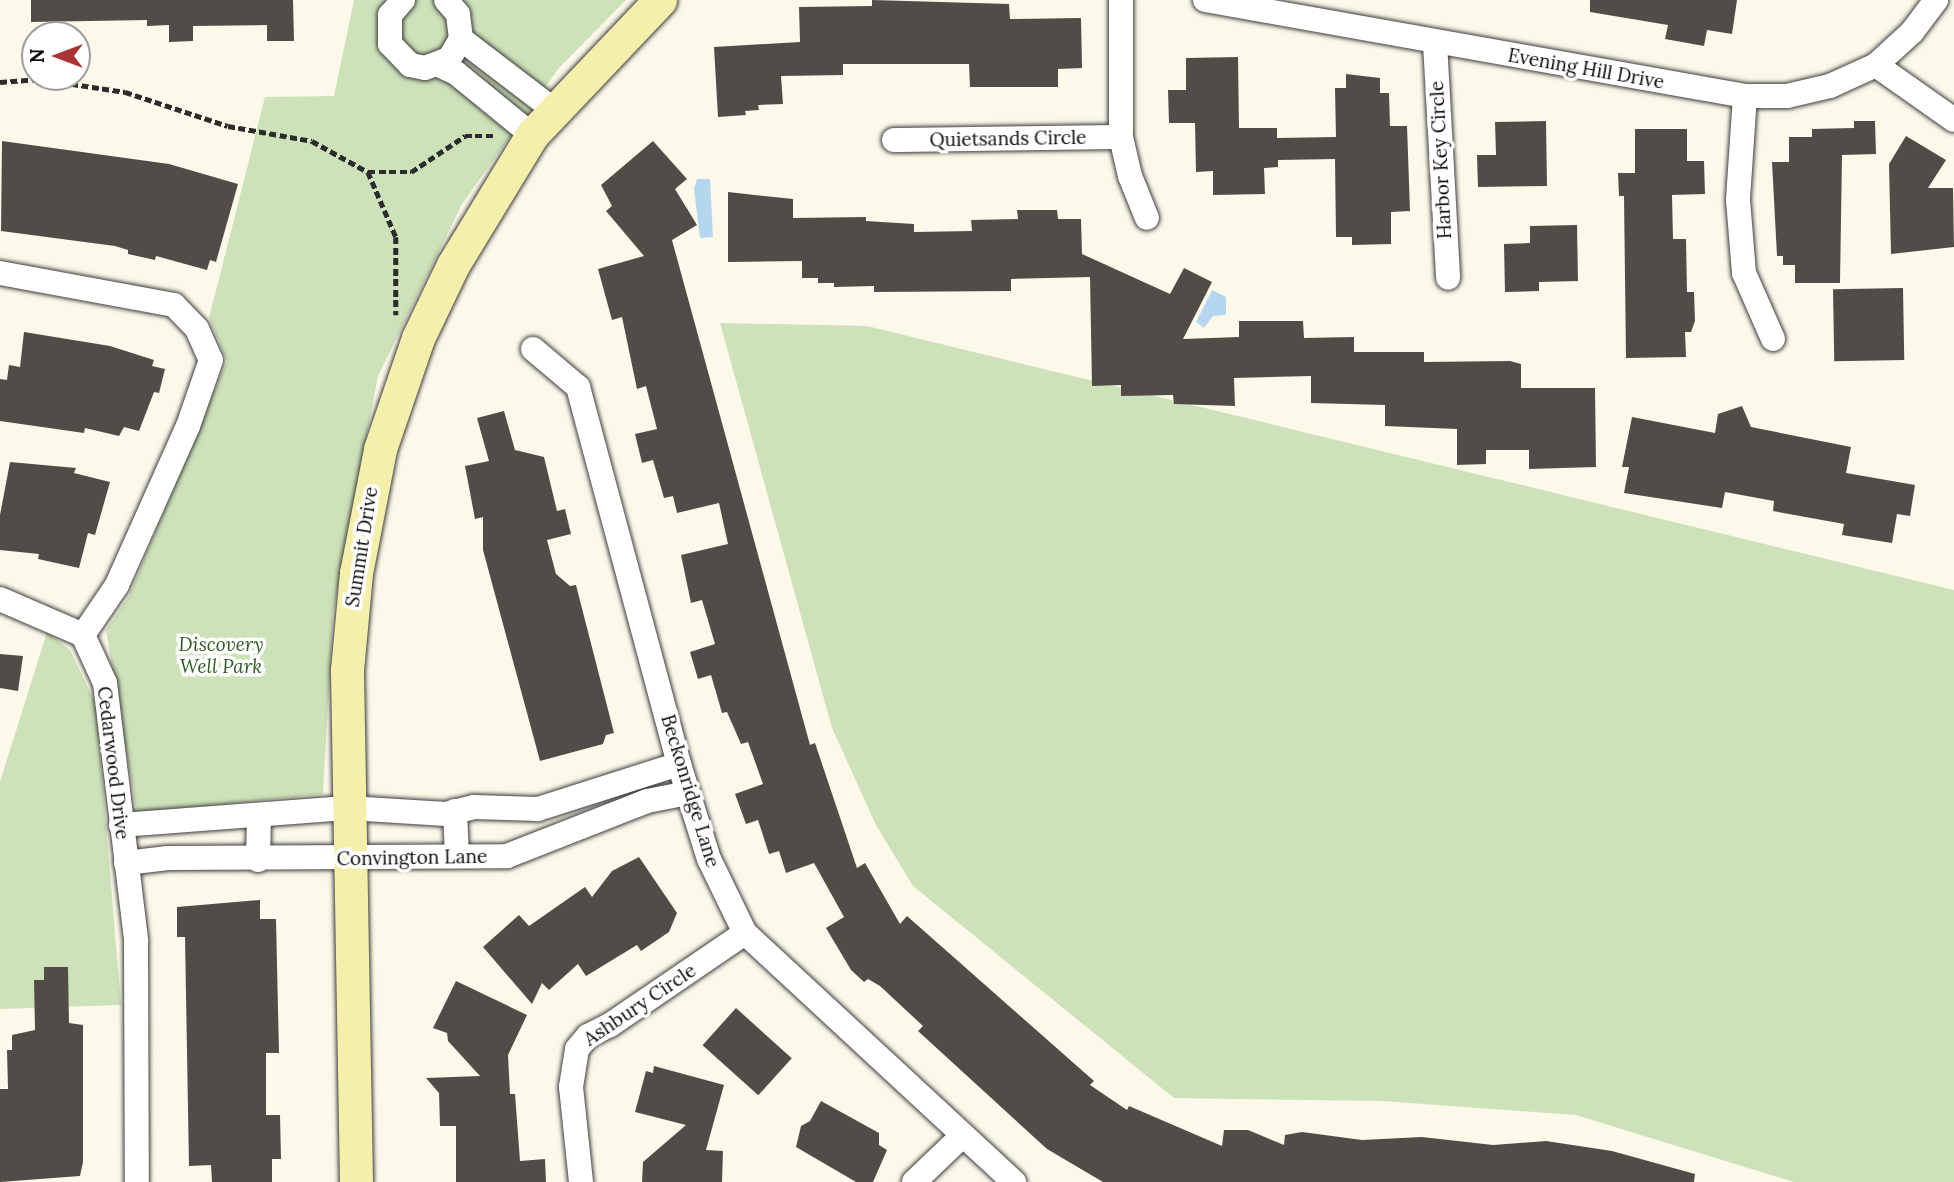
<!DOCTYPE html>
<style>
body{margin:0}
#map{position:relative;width:1954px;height:1182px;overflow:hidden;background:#fcf9ea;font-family:Lora,serif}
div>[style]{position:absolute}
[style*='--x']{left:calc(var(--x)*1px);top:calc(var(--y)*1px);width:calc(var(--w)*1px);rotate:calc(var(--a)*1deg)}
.green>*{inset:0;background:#cde2b8}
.water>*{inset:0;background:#b5d7ee}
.building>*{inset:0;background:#514c48;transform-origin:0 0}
.path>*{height:4.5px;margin-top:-2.25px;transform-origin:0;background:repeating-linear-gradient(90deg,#2c2c2c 0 7px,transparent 0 10.5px)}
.roads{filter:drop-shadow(0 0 2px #3d3d3d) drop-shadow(0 0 2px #3d3d3d)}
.street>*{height:24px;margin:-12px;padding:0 12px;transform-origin:12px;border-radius:12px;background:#fff}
.secondary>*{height:33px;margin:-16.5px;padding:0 16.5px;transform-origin:16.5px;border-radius:16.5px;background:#f5efac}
span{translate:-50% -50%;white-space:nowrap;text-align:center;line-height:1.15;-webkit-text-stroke:7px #fff;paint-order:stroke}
.street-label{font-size:19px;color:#0a0a0a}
.park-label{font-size:19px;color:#2d5923;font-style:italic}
.north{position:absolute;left:21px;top:21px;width:70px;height:70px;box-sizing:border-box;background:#fff;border:2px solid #9d9d9d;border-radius:50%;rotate:270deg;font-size:19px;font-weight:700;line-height:28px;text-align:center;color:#0a0a0a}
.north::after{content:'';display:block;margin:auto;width:24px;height:32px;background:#a93435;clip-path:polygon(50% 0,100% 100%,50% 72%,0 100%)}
</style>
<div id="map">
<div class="green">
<div style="clip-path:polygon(354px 0,626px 0,559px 68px,462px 204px,378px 376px,333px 612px,323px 794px,137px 813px,106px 630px,129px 596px,227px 361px,209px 318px,265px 97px,334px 96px)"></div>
<div style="clip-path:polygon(720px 323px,867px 326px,1954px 590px,1954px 1182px,1794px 1182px,1576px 1115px,1382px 1101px,1174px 1098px,913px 886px,876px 825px,832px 728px)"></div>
<div style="clip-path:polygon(47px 632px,70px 650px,96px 704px,121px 1005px,0 1009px,0 782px)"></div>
</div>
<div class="water">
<div style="clip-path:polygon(697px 179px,710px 179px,713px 237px,700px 238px,694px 189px)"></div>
<div style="clip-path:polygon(1212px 290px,1226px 297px,1226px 315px,1213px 316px,1204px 328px,1196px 322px)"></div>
</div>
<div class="building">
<div style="clip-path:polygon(31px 0,293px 0,294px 41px,267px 41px,267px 25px,193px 26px,193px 41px,169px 42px,169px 25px,147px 26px,147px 20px,31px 22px)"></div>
<div style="clip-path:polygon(872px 0,1009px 4px,1010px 19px,1081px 18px,1082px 68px,1058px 69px,1058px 87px,970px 87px,969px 64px,843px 64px,843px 75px,781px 76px,783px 104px,758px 105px,759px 110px,745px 111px,746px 115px,718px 117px,714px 47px,800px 42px,799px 7px,872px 6px)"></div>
<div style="clip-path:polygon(1590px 0,1737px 0,1732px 34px,1707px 30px,1704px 46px,1665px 39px,1668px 25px,1590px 12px)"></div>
<div style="clip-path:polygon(1238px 57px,1239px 128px,1277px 128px,1277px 138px,1336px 137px,1335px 88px,1346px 88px,1346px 74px,1380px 78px,1380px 93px,1389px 93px,1390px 126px,1407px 126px,1410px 211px,1391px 212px,1391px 244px,1352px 245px,1352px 237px,1336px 237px,1335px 159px,1278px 160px,1278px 167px,1264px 168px,1265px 194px,1213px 195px,1213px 171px,1196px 172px,1195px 123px,1169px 123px,1168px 90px,1186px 90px,1186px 58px)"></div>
<div style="clip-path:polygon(1546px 121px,1547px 186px,1478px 187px,1477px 155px,1496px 155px,1495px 122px)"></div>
<div style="clip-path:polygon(1854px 121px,1875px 121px,1876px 154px,1842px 155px,1840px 283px,1795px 283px,1795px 265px,1783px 265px,1783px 256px,1777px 256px,1772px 162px,1789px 162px,1789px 137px,1812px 137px,1812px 129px,1854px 128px)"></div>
<div style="clip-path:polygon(1635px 129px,1687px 129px,1687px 161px,1704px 161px,1705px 194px,1672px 195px,1673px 239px,1686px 239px,1687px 292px,1694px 292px,1695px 321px,1691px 332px,1685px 332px,1686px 357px,1626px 358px,1624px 196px,1619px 196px,1618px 173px,1635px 173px)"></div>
<div style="clip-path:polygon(1906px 136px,1946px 160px,1928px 188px,1953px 188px,1954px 247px,1891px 254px,1889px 164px)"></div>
<div style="clip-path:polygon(2px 141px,169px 164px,238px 184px,216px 262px,210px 260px,207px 270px,156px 256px,155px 260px,128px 254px,128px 250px,115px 246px,1px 231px)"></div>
<div style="clip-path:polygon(653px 141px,687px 179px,675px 189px,697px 225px,672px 240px,810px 745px,815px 743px,857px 868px,865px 863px,900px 924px,907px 916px,1094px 1081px,1090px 1085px,1127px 1110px,1129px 1106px,1222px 1146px,1224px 1130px,1248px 1130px,1284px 1145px,1285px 1135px,1302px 1132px,1362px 1140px,1422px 1137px,1493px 1145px,1546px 1141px,1612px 1151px,1695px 1174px,1694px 1182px,1103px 1182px,1047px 1149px,918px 1031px,923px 1026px,880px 986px,868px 979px,864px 982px,851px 970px,826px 928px,844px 917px,814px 863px,786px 873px,779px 851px,769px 854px,758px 820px,746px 824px,735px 794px,763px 784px,748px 742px,741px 744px,727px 712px,722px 713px,711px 675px,698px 679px,690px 652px,715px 644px,702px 600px,691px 603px,681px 555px,728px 544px,719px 503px,677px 513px,673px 496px,664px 498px,653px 460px,642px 463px,635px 434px,657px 429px,646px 386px,637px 389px,622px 317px,612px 320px,598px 269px,644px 256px,606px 211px,612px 206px,601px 185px)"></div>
<div style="clip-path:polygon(728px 192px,793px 199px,793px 218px,866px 217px,866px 221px,914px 224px,914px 232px,972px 231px,971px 220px,1018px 219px,1017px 210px,1057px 210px,1058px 219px,1081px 219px,1082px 254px,1170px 294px,1184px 268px,1212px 282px,1183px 339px,1239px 337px,1239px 321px,1303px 321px,1304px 338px,1354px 337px,1354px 352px,1424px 352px,1424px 362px,1510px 361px,1521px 364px,1521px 388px,1595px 388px,1596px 467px,1529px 469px,1529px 450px,1486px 450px,1486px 464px,1457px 465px,1457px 429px,1385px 426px,1385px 405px,1311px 403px,1311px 376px,1234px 378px,1235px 406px,1174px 404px,1173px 395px,1121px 396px,1121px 385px,1092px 386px,1090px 277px,1011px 279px,1011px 291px,874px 292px,874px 286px,834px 287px,834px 283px,818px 283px,818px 278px,802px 278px,802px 261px,728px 262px)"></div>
<div style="clip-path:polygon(1577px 225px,1578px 281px,1539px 282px,1539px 291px,1505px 292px,1504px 244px,1530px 243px,1530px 226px)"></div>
<div style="left:1903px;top:288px;width:72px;height:70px;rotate:89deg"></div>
<div style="clip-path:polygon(24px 332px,110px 346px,154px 360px,152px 366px,165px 369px,159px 393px,154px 392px,139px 431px,124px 427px,119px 436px,85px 428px,84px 433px,0 421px,0 379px,7px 380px,9px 365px,20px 367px)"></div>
<div style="clip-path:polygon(1742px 406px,1751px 427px,1851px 447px,1846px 473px,1915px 485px,1910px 516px,1897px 514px,1892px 543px,1842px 535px,1844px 524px,1773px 511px,1774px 501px,1725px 492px,1722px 508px,1624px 493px,1629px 467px,1622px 467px,1632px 417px,1715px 433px,1718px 414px)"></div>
<div style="clip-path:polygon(504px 411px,515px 450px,544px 457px,557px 511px,565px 509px,571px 534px,547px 540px,556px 574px,570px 586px,576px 585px,614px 733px,606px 735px,603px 744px,540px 761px,483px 550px,483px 517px,475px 519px,465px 466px,489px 461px,477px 418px)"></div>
<div style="clip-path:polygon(10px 462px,76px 468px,74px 473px,110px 482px,95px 535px,88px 533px,79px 568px,38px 559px,39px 554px,0 550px,0 515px)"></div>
<div style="clip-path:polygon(0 654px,23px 656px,18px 691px,0 688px)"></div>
<div style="clip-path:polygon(639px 857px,677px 913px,669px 932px,641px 951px,637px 945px,586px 976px,578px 964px,549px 990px,542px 983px,532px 1004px,483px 947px,519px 915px,529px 926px,585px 887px,592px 897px,612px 871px)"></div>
<div style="clip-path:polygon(260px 900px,260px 919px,276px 919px,279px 1053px,266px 1053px,266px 1115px,280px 1115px,281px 1159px,272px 1159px,272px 1182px,212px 1182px,211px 1165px,189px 1166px,185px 937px,177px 937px,177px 907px)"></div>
<div style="clip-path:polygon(44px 967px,68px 967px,69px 1023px,83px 1025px,83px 1162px,80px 1176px,0 1182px,0 1089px,8px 1089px,7px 1050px,12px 1050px,12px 1035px,35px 1030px,34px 980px,44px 980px)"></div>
<div style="clip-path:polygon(456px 981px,527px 1015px,508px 1055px,510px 1094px,515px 1094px,520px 1161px,545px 1159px,546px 1182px,456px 1182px,456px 1126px,440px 1126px,439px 1093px,426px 1078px,480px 1076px,448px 1041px,447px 1033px,433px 1028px)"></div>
<div style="left:736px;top:1008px;width:75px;height:50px;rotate:42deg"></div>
<div style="clip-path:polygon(654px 1066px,724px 1085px,706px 1150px,723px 1151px,722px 1182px,642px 1182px,643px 1162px,686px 1125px,635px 1112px,646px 1071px,653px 1073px)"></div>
<div style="clip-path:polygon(821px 1101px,879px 1133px,879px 1145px,887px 1150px,873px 1182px,856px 1182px,796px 1147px,801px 1126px,810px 1121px)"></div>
</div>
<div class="path">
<div style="--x:0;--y:82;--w:40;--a:-4.3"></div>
<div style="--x:40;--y:79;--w:86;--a:8.7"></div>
<div style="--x:125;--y:92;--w:108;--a:18.3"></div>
<div style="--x:228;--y:126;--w:85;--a:10.1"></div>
<div style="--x:312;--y:141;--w:64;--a:29"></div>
<div style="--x:368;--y:172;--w:43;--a:0"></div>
<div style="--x:411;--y:172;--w:65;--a:-33.7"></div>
<div style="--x:465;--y:136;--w:29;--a:0"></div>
<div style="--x:368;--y:172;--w:71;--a:66.7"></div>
<div style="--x:396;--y:237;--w:78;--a:90"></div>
</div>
<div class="roads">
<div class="street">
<div style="--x:403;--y:0;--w:20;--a:131"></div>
<div style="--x:390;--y:15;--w:29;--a:90"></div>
<div style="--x:390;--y:44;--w:29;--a:46"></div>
<div style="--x:410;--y:65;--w:15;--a:11"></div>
<div style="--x:425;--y:68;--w:26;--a:-21"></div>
<div style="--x:449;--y:59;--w:23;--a:-59"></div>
<div style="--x:461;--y:39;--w:25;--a:-97"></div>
<div style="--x:458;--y:14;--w:18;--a:-131"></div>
<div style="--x:1121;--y:0;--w:137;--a:90"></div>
<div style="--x:1121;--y:137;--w:40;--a:77"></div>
<div style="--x:1130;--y:176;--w:45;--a:68"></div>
<div style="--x:1205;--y:0;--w:548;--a:10.08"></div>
<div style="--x:1745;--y:96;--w:42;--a:0"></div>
<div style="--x:1787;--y:96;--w:44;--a:-13.1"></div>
<div style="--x:1830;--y:86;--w:51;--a:-24.5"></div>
<div style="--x:1876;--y:65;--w:49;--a:-42.5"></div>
<div style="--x:1912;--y:32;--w:40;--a:-53"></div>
<div style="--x:461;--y:39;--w:117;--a:37.4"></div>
<div style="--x:1435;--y:43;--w:235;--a:86.8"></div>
<div style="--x:439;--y:65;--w:19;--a:25"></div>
<div style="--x:456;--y:73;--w:98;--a:39.2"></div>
<div style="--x:1876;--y:65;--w:95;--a:35.2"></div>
<div style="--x:1745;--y:96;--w:104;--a:93.9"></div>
<div style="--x:1738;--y:200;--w:73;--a:85.3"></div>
<div style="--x:1744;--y:273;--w:72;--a:66.3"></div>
<div style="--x:894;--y:140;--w:227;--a:-0.8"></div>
<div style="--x:0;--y:273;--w:177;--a:10.4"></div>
<div style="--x:174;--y:305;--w:33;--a:46"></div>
<div style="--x:197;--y:329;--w:34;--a:66"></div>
<div style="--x:211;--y:360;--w:70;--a:109.2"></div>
<div style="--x:188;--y:426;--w:174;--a:114.1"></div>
<div style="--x:117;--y:585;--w:60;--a:124.2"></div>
<div style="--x:83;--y:635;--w:53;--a:65.4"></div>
<div style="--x:105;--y:683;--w:260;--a:83.1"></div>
<div style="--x:136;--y:941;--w:241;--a:89.8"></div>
<div style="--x:533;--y:349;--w:59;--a:40.2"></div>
<div style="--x:578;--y:387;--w:390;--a:75"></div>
<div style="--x:679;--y:764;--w:100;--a:72.5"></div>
<div style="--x:709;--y:859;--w:82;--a:64.1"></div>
<div style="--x:745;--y:933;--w:367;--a:42.8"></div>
<div style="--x:0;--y:599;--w:90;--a:23.4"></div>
<div style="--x:455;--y:811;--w:45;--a:87.5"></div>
<div style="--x:121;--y:825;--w:229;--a:-4.3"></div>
<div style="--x:349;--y:808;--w:97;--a:3.5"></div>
<div style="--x:446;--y:814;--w:29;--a:-14"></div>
<div style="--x:474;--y:807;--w:64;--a:1.8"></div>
<div style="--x:538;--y:809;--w:148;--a:-17.7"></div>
<div style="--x:258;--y:860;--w:45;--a:-88.7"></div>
<div style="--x:126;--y:863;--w:42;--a:-6.8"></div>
<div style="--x:168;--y:858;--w:339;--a:-0.3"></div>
<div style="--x:507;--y:856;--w:150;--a:-21.4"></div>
<div style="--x:647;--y:801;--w:42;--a:-11"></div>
<div style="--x:581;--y:1182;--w:96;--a:-96"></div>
<div style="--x:571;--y:1087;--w:38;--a:-81"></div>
<div style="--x:577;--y:1049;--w:17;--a:-50"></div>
<div style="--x:588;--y:1036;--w:25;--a:-27"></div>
<div style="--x:610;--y:1025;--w:163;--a:-34.3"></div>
<div style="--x:914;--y:1182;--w:66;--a:-43.8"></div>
</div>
<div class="secondary">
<div style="--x:356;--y:1182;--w:512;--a:-91.01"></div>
<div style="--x:347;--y:670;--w:97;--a:-84.7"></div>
<div style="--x:356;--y:573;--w:126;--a:-79"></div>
<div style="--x:380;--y:449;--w:117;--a:-71.1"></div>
<div style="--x:418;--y:338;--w:81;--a:-64.4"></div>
<div style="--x:453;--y:265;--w:152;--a:-58.7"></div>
<div style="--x:532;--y:135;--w:186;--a:-46.5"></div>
</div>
</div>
<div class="street-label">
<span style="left:1586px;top:69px;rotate:10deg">Evening Hill Drive</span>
<span style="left:1008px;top:139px;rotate:-1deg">Quietsands Circle</span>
<span style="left:1441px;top:160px;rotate:-93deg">Harbor Key Circle</span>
<span style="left:362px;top:547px;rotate:-81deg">Summit Drive</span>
<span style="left:113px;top:763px;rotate:83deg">Cedarwood Drive</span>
<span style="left:690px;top:791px;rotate:73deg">Beckonridge Lane</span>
<span style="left:412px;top:858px;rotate:-1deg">Convington Lane</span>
<span style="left:640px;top:1005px;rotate:-34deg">Ashbury Circle</span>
</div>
<div class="park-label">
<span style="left:221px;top:656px">Discovery<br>Well Park</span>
</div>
<div class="north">N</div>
</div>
